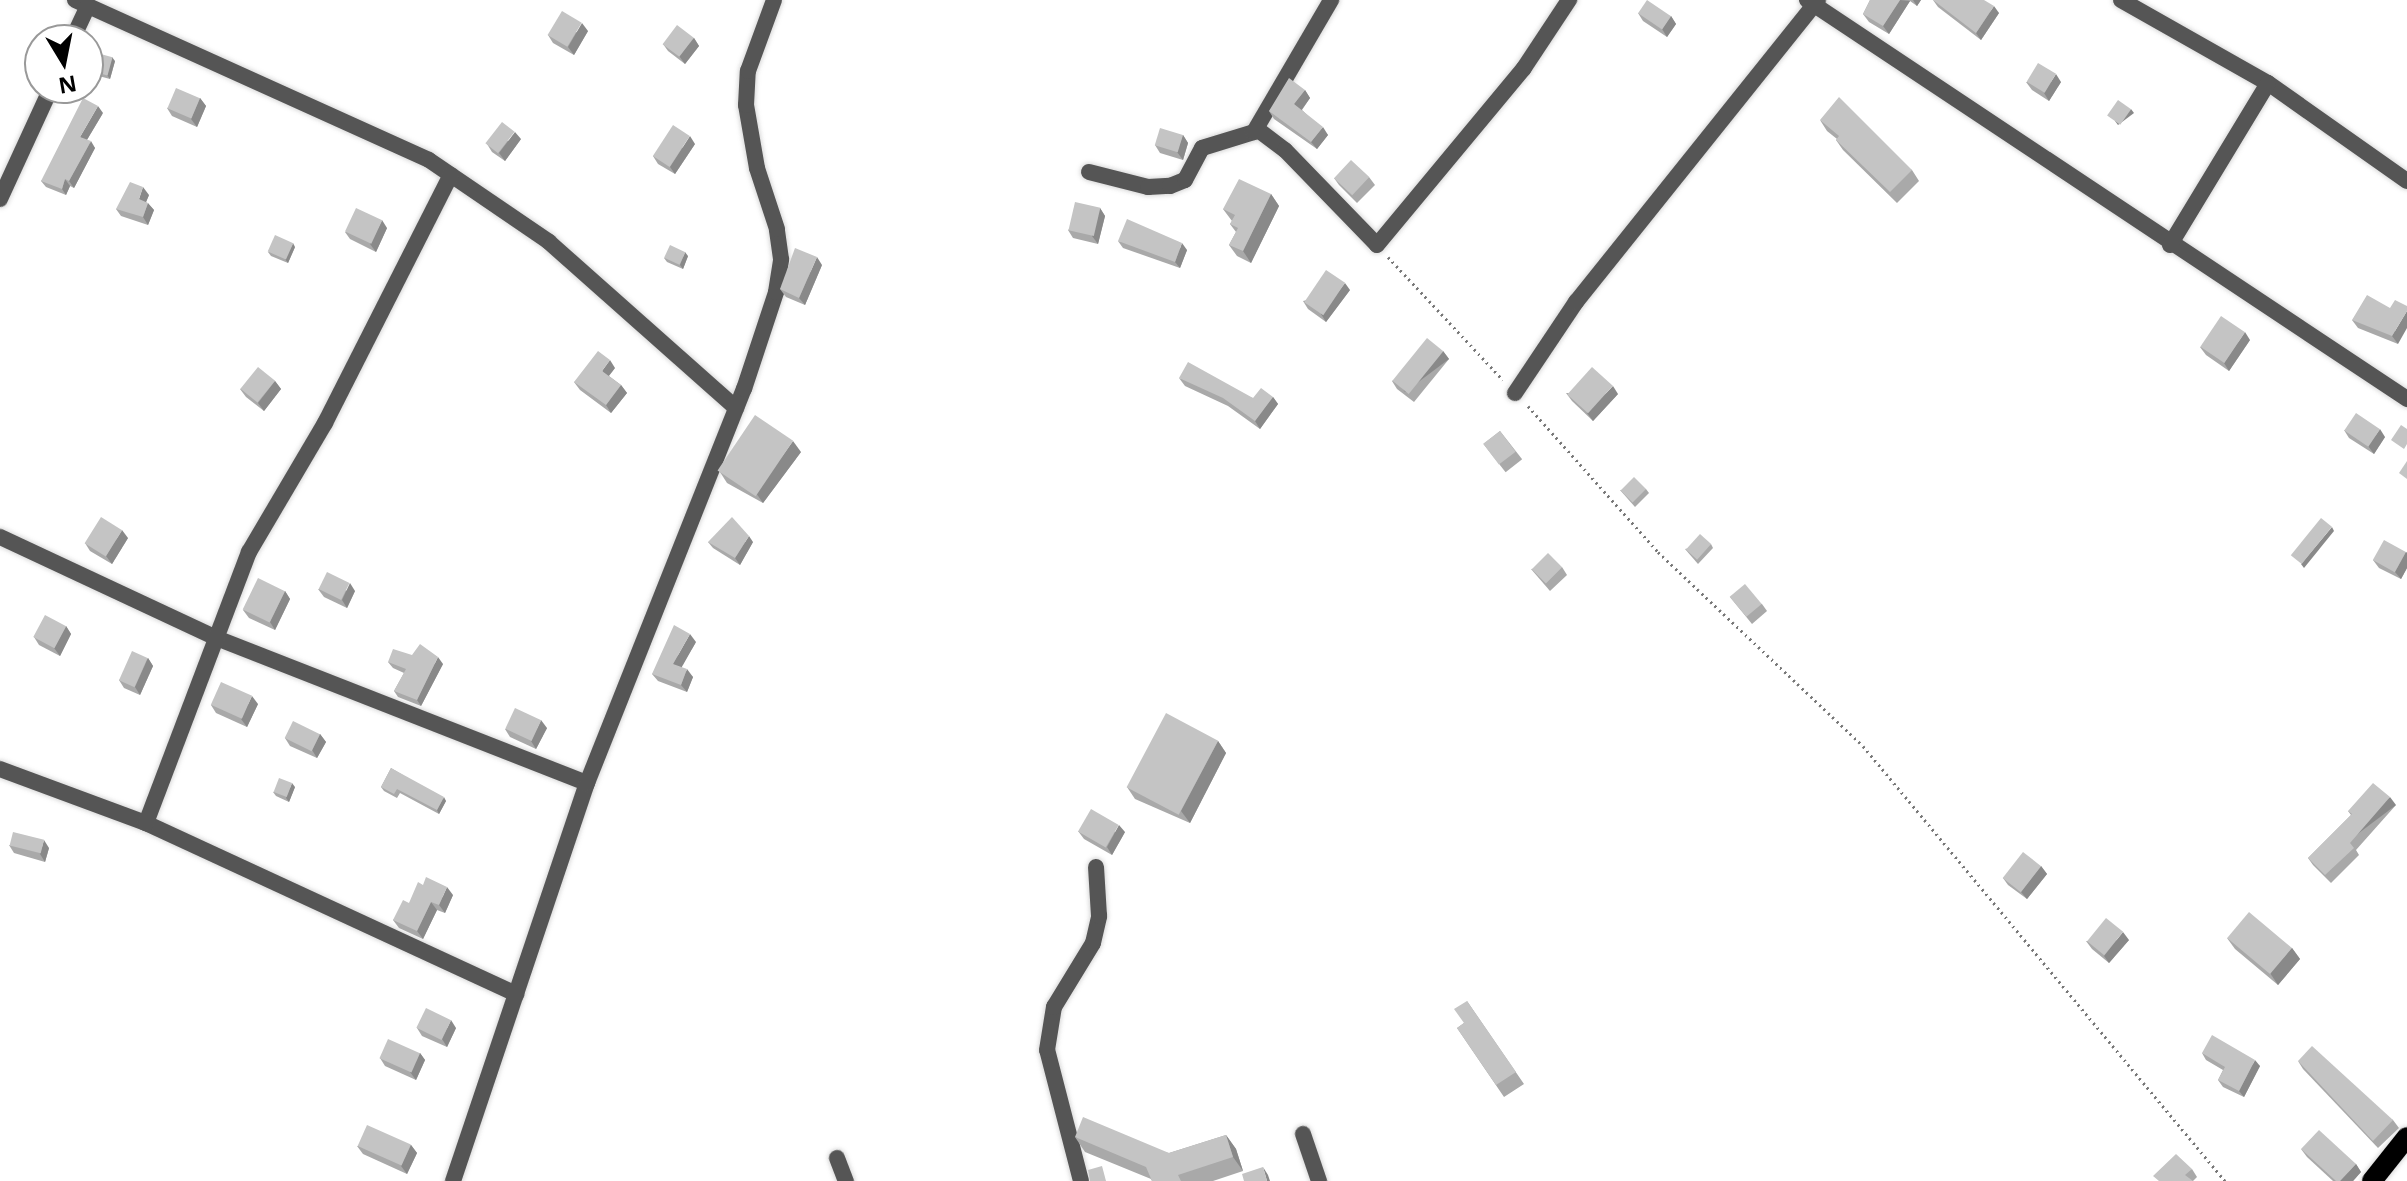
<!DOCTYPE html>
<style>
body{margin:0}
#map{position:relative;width:2407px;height:1181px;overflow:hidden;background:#fff;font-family:"Open Sans",sans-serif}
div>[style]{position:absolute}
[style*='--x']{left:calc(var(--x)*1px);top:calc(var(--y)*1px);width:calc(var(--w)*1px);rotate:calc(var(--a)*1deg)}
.path>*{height:3px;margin-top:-1.5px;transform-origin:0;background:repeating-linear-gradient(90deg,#777 0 2px,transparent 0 6px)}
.roads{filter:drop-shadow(0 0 2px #dbdbdb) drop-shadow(0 0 2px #dbdbdb)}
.minor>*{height:16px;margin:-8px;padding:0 8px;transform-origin:8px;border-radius:8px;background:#555}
.primary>*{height:20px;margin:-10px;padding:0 10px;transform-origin:10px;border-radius:10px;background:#000}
.wall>*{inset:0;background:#a9a9a9;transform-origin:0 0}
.shaded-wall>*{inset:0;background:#898989;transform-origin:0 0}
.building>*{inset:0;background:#c4c4c4;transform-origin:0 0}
span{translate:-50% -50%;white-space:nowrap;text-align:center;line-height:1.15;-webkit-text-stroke:7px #fff;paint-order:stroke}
.north{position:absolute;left:24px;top:24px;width:80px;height:80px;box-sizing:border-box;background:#fff;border:2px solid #999;border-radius:50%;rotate:170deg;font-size:22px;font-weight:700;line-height:32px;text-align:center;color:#000}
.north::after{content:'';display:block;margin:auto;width:28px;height:36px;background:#000;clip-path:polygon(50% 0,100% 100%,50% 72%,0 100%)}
</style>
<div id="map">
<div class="path">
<div style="--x:1388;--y:257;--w:168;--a:46.9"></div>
<div style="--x:1528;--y:406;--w:195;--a:48.3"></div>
<div style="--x:1658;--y:552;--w:282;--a:43.4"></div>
<div style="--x:1863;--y:746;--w:566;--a:50.23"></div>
</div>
<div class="roads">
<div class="minor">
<div style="--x:75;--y:0;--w:388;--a:24.3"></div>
<div style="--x:429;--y:160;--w:145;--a:34.3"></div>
<div style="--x:549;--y:242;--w:250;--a:41.6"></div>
<div style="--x:1807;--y:0;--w:721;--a:33.62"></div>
<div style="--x:2121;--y:0;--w:169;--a:29.5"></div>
<div style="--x:2268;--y:83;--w:170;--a:35.2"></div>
<div style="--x:72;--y:40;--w:38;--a:-65"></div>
<div style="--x:1257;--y:129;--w:35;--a:37"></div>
<div style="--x:1285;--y:150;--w:132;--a:45.9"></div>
<div style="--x:1377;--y:245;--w:230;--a:-50.3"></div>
<div style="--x:1524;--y:68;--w:82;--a:-56.5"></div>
<div style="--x:1089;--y:172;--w:61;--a:14.3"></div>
<div style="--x:1148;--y:187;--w:22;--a:-3"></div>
<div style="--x:1170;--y:186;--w:16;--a:-22"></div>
<div style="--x:1185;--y:180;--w:36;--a:-62"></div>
<div style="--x:1202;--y:148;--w:54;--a:-17.1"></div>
<div style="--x:1254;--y:132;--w:153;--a:-59.7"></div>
<div style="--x:0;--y:199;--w:122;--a:-65.3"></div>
<div style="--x:2170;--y:245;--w:189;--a:-58.8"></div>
<div style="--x:1515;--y:393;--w:110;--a:-56.2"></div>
<div style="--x:1576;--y:302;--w:387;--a:-51.3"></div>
<div style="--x:0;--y:537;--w:242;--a:25"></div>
<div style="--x:219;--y:639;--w:395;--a:21.4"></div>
<div style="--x:0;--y:769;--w:156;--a:20.3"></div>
<div style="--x:146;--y:823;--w:408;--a:24.8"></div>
<div style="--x:146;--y:823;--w:290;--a:-69.2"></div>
<div style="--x:249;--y:552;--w:150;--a:-59.5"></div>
<div style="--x:325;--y:423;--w:278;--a:-63.1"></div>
<div style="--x:1303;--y:1134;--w:50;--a:71.2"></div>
<div style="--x:837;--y:1158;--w:25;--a:69"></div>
<div style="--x:453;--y:1181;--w:420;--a:-71.4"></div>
<div style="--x:587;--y:783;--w:424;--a:-68.3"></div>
<div style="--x:744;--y:389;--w:102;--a:-71.7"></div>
<div style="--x:776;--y:292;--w:33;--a:-81"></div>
<div style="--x:781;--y:259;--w:30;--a:-98"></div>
<div style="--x:777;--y:229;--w:64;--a:-108.2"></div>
<div style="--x:757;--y:168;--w:64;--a:-99.9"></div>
<div style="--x:746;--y:105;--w:34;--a:-87"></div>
<div style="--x:748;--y:71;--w:76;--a:-69.9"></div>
<div style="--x:1081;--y:1181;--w:135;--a:-104.5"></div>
<div style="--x:1047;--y:1050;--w:44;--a:-80.8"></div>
<div style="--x:1054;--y:1007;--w:75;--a:-58.6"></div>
<div style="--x:1093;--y:943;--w:28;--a:-77"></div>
<div style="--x:1099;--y:916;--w:49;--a:-93.5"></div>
</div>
<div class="primary">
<div style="--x:2372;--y:1181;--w:56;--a:-51.5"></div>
</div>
</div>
<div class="wall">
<div style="clip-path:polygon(1870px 0,1921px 0,1917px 6px,1910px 1px,1889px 34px,1869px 22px,1863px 14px)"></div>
<div style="clip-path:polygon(1933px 0,1999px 13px,1981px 40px,1938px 7px)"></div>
<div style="clip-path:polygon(1638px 13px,1671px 16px,1676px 24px,1667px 37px,1643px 21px)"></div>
<div style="clip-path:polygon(588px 31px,574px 55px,553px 43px,548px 35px)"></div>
<div style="clip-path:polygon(694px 38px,699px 46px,685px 64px,668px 51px,663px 44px)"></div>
<div style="clip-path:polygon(115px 61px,110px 79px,95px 75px,92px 71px)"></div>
<div style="clip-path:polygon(2026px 82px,2061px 82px,2049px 101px,2032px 90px)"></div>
<div style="clip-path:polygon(1305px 90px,1310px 98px,1302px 110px,1328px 135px,1317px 149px,1274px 119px,1269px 111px)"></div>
<div style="clip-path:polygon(200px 98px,206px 106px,197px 127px,172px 116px,167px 108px)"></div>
<div style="clip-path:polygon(103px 113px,87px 140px,95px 148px,74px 188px,70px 186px,66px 195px,46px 187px,41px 181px)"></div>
<div style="clip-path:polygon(1820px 120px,1912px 170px,1919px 181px,1897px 203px,1843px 150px,1836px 140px,1837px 139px,1827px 131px)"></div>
<div style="clip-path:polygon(1183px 135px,1188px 143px,1183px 160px,1160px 153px,1155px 145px)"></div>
<div style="clip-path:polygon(521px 139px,505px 161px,492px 152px,487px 144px)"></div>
<div style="clip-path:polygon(695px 144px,675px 174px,658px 164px,653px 156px)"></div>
<div style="clip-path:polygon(1369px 177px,1375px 185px,1357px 203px,1339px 185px,1334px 178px)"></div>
<div style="clip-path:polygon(1271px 194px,1279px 206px,1251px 263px,1237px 256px,1229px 245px,1236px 232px,1230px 224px,1232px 221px,1223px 209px)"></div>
<div style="clip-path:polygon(149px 195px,146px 202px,154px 210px,148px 225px,121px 216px,116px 209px)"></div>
<div style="clip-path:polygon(1100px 208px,1105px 216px,1098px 244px,1073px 238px,1068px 230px)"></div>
<div style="clip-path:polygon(387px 228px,376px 252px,350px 239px,345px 232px)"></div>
<div style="clip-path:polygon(1118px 241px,1187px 250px,1180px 268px,1123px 248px)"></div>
<div style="clip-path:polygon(295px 247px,288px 263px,271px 256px,268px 252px)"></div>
<div style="clip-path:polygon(688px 256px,683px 269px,667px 262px,664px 258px)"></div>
<div style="clip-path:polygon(822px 265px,805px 305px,786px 297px,780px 289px)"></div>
<div style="clip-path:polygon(1350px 290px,1326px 322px,1308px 309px,1303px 301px)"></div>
<div style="clip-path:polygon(2390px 308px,2398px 344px,2358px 328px,2352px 320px)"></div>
<div style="clip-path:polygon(2250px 340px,2229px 371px,2206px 355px,2200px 347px)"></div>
<div style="clip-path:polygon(1443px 351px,1449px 359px,1414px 402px,1397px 389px,1392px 381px)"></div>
<div style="clip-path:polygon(615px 368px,609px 376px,621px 385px,627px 393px,611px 413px,580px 390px,574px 382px)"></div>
<div style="clip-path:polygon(1179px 378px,1253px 398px,1273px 397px,1278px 404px,1260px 429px,1228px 406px,1185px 386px)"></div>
<div style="clip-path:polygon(275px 381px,281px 389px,264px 411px,246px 397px,240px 389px)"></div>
<div style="clip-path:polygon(1566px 393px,1618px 394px,1593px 421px,1572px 401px)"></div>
<div style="clip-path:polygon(2344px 430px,2385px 437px,2374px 454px,2349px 438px)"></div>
<div style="left:1500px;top:431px;width:36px;height:21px;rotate:52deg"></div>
<div style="clip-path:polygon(801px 452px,763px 503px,727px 483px,720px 472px)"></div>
<div style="clip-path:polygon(1646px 489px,1649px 493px,1635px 507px,1620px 490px)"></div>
<div style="clip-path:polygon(128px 538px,112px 564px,90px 551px,85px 543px)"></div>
<div style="clip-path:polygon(708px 542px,753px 542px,740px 565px,713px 548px)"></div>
<div style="clip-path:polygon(1711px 544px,1713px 548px,1698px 564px,1685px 549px)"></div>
<div style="clip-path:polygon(2406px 552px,2407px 553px,2407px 568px,2401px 579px,2379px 568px,2373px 560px)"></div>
<div style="clip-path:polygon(1562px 567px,1567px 575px,1550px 591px,1531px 569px)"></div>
<div style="clip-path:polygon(318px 589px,355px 591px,347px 608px,324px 597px)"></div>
<div style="clip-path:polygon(285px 591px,290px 599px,275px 630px,249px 618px,243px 610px)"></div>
<div style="clip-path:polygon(1730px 597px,1762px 604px,1767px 611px,1752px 624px)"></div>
<div style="clip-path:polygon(66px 626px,71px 634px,60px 656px,39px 645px,34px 637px)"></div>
<div style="clip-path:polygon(696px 642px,681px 667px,693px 677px,687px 692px,658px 681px,652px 674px)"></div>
<div style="clip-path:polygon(148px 658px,153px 666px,140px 695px,124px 688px,119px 680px)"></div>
<div style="clip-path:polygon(388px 662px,443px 664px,421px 706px,398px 697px,394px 691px,404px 673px,393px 668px)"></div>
<div style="clip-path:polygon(258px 704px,247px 727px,216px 713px,211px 705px)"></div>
<div style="clip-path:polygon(547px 728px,536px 749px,510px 737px,505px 729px)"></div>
<div style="clip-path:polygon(320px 734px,326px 742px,317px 758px,290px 746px,285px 738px)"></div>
<div style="clip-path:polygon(1218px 741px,1226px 753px,1190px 823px,1135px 799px,1127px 787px)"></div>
<div style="clip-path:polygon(391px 768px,446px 801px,439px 814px,400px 793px,397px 798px,384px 791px,381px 787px)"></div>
<div style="clip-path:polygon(295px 787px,289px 802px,276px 796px,273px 792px)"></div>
<div style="clip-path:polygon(2396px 805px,2356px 850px,2359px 855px,2331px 883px,2313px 865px,2308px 858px,2351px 815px,2348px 811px)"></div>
<div style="clip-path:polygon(1078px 831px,1125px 832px,1112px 855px,1084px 839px)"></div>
<div style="clip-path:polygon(9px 845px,49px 848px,45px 862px,14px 853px)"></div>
<div style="clip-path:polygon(2041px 866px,2047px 874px,2027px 899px,2008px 885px,2003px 878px)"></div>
<div style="clip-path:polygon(453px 895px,445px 913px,437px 910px,423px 939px,399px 928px,393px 920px,409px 903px)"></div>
<div style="clip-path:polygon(2227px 938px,2292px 948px,2300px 959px,2278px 985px,2235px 949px)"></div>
<div style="clip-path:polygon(2129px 940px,2109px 963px,2092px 949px,2086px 941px)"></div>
<div style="clip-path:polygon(1467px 1001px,1524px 1084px,1504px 1097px,1457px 1028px,1464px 1023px)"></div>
<div style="clip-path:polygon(417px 1028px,456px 1028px,447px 1047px,422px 1036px)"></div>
<div style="clip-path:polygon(420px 1053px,425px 1060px,416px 1080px,385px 1066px,380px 1058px)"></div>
<div style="clip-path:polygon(2202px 1053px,2260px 1066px,2244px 1097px,2223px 1087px,2218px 1080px,2223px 1070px,2206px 1060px)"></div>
<div style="clip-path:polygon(2298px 1061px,2393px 1120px,2399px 1128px,2378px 1148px,2303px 1069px)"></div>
<div style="clip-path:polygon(1226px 1135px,1236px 1149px,1243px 1171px,1213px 1181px,1152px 1181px,1151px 1179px,1085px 1152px,1075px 1137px,1169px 1153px)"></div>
<div style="clip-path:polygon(411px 1145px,417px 1153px,407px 1174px,363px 1154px,357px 1146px)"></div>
<div style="clip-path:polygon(2301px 1149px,2356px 1164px,2361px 1172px,2353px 1181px,2333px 1181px,2307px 1157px)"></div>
<div style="clip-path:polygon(2192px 1169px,2197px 1177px,2193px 1181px,2159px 1181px)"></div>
</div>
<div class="shaded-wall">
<div style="clip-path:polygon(1900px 0,1910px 1px,1889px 34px,1883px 26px)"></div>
<div style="clip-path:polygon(1913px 0,1921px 0,1917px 6px)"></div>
<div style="clip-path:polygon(1994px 6px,1999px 13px,1981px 40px,1976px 33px)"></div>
<div style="clip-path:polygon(1671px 16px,1676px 24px,1667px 37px,1662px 29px)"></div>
<div style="clip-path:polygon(582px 23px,588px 31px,574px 55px,568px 47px)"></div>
<div style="clip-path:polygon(694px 38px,699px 46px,685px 64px,679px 56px)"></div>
<div style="clip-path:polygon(112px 57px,115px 61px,110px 79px,107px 75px)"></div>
<div style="clip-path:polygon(2056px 74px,2061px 82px,2049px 101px,2044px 93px)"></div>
<div style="clip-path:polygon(1305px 90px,1310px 98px,1300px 112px,1294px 104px)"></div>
<div style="clip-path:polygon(200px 98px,206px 106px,197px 127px,191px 119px)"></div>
<div style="clip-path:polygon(98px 106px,103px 113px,85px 143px,80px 137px)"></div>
<div style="left:2131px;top:109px;width:5px;height:20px;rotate:53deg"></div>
<div style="clip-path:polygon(1323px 127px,1328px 135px,1317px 149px,1311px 142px)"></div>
<div style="clip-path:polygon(515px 132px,521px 139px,505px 161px,499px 153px)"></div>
<div style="clip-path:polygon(1183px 135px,1188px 143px,1183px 160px,1177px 152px)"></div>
<div style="clip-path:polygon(690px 136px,695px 144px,675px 174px,670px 167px)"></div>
<div style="clip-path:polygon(91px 141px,95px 148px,74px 188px,69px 181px)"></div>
<div style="clip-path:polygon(65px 179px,70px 186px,66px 195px,62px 189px)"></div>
<div style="clip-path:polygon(143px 187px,149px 195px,144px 207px,139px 199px)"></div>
<div style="clip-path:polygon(1271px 194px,1279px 206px,1251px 263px,1243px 251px)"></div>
<div style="clip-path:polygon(148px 203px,154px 210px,148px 225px,143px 217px)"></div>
<div style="clip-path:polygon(1100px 208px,1105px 216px,1098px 244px,1092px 236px)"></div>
<div style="clip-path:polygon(382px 220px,387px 228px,376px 252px,370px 244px)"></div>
<div style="clip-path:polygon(293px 243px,295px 247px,288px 263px,285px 259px)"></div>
<div style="clip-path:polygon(1182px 243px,1187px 250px,1180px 268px,1175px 262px)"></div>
<div style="clip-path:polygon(685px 252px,688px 256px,683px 269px,680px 265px)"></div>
<div style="clip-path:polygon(817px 257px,822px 265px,805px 305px,799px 298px)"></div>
<div style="clip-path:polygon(1345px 283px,1350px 290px,1326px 322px,1321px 314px)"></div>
<div style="clip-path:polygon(2407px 311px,2407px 328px,2398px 344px,2392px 336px)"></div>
<div style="clip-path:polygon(2245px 332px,2250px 340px,2229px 371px,2224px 363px)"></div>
<div style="left:1443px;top:351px;width:10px;height:55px;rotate:53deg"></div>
<div style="clip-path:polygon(610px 360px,615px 368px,607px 378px,602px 371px)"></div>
<div style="clip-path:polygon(275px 381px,281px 389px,264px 411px,258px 403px)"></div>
<div style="clip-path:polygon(621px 385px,627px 393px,611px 413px,606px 405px)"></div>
<div style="clip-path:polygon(1613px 386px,1618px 394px,1593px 421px,1587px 413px)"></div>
<div style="clip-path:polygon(1273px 397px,1278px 404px,1260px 429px,1255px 421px)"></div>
<div style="clip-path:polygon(2380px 429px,2385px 437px,2374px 454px,2368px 446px)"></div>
<div style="clip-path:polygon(793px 441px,801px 452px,763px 503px,756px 493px)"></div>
<div style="clip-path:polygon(2332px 527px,2334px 531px,2304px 568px,2301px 564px)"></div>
<div style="clip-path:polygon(122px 530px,128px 538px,112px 564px,106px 556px)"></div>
<div style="clip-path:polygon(749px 536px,753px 542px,740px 565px,735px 558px)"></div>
<div style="clip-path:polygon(2406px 552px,2407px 553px,2407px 568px,2401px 579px,2395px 572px)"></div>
<div style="clip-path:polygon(350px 583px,355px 591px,347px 608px,342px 600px)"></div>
<div style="clip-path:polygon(285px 591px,290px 599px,275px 630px,270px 622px)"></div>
<div style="clip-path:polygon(66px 626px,71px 634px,60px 656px,54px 648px)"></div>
<div style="clip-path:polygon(690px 634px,696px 642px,679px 672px,673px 664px)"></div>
<div style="clip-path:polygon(438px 657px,443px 664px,421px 706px,417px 700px)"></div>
<div style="clip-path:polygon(148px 658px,153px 666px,140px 695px,135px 687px)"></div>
<div style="clip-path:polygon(687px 669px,693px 677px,687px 692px,681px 685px)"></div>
<div style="clip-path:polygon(252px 696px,258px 704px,247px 727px,241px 719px)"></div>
<div style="clip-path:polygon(541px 720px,547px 728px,536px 749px,531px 741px)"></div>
<div style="clip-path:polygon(320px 734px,326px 742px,317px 758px,312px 750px)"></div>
<div style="clip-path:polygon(1218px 741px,1226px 753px,1190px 823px,1181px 811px)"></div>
<div style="clip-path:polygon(292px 783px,295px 787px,289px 802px,286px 798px)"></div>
<div style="clip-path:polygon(444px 797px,446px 801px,439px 814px,437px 810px)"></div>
<div style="left:2390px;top:797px;width:10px;height:61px;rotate:53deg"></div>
<div style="clip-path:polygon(1119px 825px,1125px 832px,1112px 855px,1107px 847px)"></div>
<div style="clip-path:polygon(44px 840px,49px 848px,45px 862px,40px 854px)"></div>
<div style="clip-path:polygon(2041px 866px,2047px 874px,2027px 899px,2021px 892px)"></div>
<div style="clip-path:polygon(447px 887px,453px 895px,445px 913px,439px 905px)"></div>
<div style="clip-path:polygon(431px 902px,437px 910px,423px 939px,417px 931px)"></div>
<div style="clip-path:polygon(2123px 932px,2129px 940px,2109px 963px,2104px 956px)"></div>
<div style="clip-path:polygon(2292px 948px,2300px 959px,2278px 985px,2270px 973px)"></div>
<div style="clip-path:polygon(451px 1020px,456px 1028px,447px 1047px,442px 1039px)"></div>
<div style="clip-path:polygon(420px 1053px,425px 1060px,416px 1080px,410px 1072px)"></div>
<div style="clip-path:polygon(2255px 1060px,2260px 1066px,2244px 1097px,2239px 1091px)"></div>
<div style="clip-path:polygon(1226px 1135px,1236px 1149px,1243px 1171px,1233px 1157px)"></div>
<div style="clip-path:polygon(411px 1145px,417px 1153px,407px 1174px,401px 1166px)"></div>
<div style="clip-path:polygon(2356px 1164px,2361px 1172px,2353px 1181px,2340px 1181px)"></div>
<div style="clip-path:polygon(1263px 1167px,1268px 1175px,1270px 1181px,1267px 1181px)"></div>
</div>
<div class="building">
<div style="left:1647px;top:0;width:29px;height:16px;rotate:34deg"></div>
<div style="clip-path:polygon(1870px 0,1900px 0,1883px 26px,1863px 14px)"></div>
<div style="clip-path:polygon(1933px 0,1984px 0,1994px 6px,1976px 33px)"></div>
<div style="left:562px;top:11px;width:23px;height:28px;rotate:31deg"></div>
<div style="left:677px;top:25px;width:21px;height:24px;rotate:37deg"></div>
<div style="left:97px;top:53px;width:16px;height:19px;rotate:15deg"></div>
<div style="left:2038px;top:63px;width:21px;height:22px;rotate:31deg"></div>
<div style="clip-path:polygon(1289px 78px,1305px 90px,1294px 104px,1323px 127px,1311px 142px,1269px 111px)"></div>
<div style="left:176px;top:88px;width:26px;height:22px;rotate:23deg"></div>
<div style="clip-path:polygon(1839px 97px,1912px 170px,1890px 192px,1836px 140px,1839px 136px,1820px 120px)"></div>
<div style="clip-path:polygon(83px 98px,98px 106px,80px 137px,91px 141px,69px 181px,65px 179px,62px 189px,41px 181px)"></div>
<div style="left:2118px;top:100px;width:16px;height:19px;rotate:35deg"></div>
<div style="left:502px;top:122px;width:16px;height:27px;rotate:38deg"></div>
<div style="left:673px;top:125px;width:20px;height:37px;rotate:33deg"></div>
<div style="left:1160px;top:128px;width:24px;height:18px;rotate:17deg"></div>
<div style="left:1351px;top:160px;width:25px;height:25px;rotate:43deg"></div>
<div style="clip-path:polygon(1239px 179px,1271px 194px,1243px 251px,1229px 245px,1238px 228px,1230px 224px,1235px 215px,1223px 209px)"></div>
<div style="clip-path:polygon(130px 182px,143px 187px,139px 199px,148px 203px,143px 217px,116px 209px)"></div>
<div style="left:1075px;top:202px;width:26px;height:29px;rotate:13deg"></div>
<div style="left:356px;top:208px;width:29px;height:26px;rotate:25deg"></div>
<div style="clip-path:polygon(1127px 219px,1182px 243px,1175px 262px,1118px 241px)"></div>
<div style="left:275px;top:235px;width:20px;height:18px;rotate:24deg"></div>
<div style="left:670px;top:245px;width:17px;height:14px;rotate:25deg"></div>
<div style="clip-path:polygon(795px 248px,817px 257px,799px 298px,780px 289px)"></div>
<div style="left:1326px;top:270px;width:23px;height:39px;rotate:34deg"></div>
<div style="clip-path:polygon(2367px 295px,2390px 308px,2395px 300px,2407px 306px,2407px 311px,2392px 336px,2352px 320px)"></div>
<div style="left:2221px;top:316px;width:29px;height:37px;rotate:34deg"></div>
<div style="left:1427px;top:338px;width:21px;height:55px;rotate:39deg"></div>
<div style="clip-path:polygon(598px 351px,610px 360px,602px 371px,621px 385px,606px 405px,574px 382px)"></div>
<div style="clip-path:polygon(1188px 362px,1253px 398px,1261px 388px,1273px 397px,1255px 421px,1223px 398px,1179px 378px)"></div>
<div style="left:258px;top:367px;width:22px;height:28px;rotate:39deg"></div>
<div style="left:1592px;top:367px;width:28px;height:37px;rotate:42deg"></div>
<div style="left:2356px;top:413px;width:29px;height:21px;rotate:34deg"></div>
<div style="left:755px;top:415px;width:46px;height:67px;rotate:34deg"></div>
<div style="clip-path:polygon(2401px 425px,2407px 429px,2407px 444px,2404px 449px,2391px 440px)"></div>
<div style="left:1500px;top:431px;width:26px;height:21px;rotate:53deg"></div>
<div style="clip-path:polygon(2407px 461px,2407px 479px,2399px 473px)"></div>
<div style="left:1634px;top:477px;width:17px;height:19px;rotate:45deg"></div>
<div style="left:101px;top:517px;width:25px;height:31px;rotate:32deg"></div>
<div style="clip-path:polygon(732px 517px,749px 536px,735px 558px,708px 542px)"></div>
<div style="left:2321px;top:518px;width:14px;height:48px;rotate:39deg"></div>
<div style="left:1700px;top:534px;width:15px;height:21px;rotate:42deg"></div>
<div style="left:2384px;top:540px;width:25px;height:23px;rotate:29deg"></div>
<div style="left:1548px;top:553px;width:20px;height:23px;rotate:45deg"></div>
<div style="left:327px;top:572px;width:25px;height:19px;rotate:26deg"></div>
<div style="left:258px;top:578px;width:30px;height:35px;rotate:26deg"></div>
<div style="left:1745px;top:584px;width:26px;height:20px;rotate:50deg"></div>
<div style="left:45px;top:615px;width:24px;height:25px;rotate:28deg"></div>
<div style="clip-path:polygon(674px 625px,690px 634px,673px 664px,687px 669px,681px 685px,652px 674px)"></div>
<div style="clip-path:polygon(420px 644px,438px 657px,417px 700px,394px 691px,406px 669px,388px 662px,393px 649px,412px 655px)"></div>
<div style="left:132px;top:651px;width:17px;height:32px;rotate:24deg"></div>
<div style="left:221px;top:682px;width:34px;height:25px;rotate:24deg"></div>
<div style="left:515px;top:708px;width:29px;height:23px;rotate:25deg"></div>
<div style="left:1166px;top:713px;width:59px;height:84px;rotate:28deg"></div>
<div style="left:293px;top:721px;width:30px;height:19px;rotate:26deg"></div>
<div style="clip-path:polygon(391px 768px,444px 797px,437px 810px,397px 789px,394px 794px,381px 787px)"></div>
<div style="left:279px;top:778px;width:14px;height:15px;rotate:21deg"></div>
<div style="clip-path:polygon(2373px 783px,2390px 797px,2350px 843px,2354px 848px,2325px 875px,2308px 858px,2352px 814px,2348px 811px)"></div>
<div style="left:1091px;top:809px;width:32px;height:26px;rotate:30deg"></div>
<div style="left:13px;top:832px;width:32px;height:14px;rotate:14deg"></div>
<div style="left:2023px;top:852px;width:23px;height:33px;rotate:38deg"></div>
<div style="clip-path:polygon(426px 877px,447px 887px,439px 905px,431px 902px,417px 931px,393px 920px,403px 900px,409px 903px,418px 882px,423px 885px)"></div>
<div style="left:2249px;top:912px;width:56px;height:34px;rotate:40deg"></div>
<div style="left:2106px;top:918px;width:22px;height:30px;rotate:39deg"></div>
<div style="clip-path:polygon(1467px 1001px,1516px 1072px,1496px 1085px,1457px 1028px,1464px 1023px,1454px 1009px)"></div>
<div style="left:426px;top:1008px;width:28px;height:22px;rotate:26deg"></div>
<div style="clip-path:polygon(2212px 1035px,2255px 1060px,2239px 1091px,2218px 1080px,2225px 1067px,2202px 1053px)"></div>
<div style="left:388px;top:1039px;width:35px;height:21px;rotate:24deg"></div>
<div style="clip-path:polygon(2312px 1046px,2393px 1120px,2373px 1141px,2298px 1061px)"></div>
<div style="clip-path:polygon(1083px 1117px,1169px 1153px,1226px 1135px,1233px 1157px,1178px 1175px,1181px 1181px,1152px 1181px,1146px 1167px,1075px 1137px)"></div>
<div style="left:367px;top:1125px;width:48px;height:23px;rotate:24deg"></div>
<div style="clip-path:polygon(2319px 1130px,2356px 1164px,2340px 1181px,2336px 1181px,2301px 1149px)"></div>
<div style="clip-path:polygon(2176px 1154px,2192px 1169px,2185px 1175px,2193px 1181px,2159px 1181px,2153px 1176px)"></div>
<div style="clip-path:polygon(1102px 1166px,1106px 1181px,1090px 1181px,1088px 1170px)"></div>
<div style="clip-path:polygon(1263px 1167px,1267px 1181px,1244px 1181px,1242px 1174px)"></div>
</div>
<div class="north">N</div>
</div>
